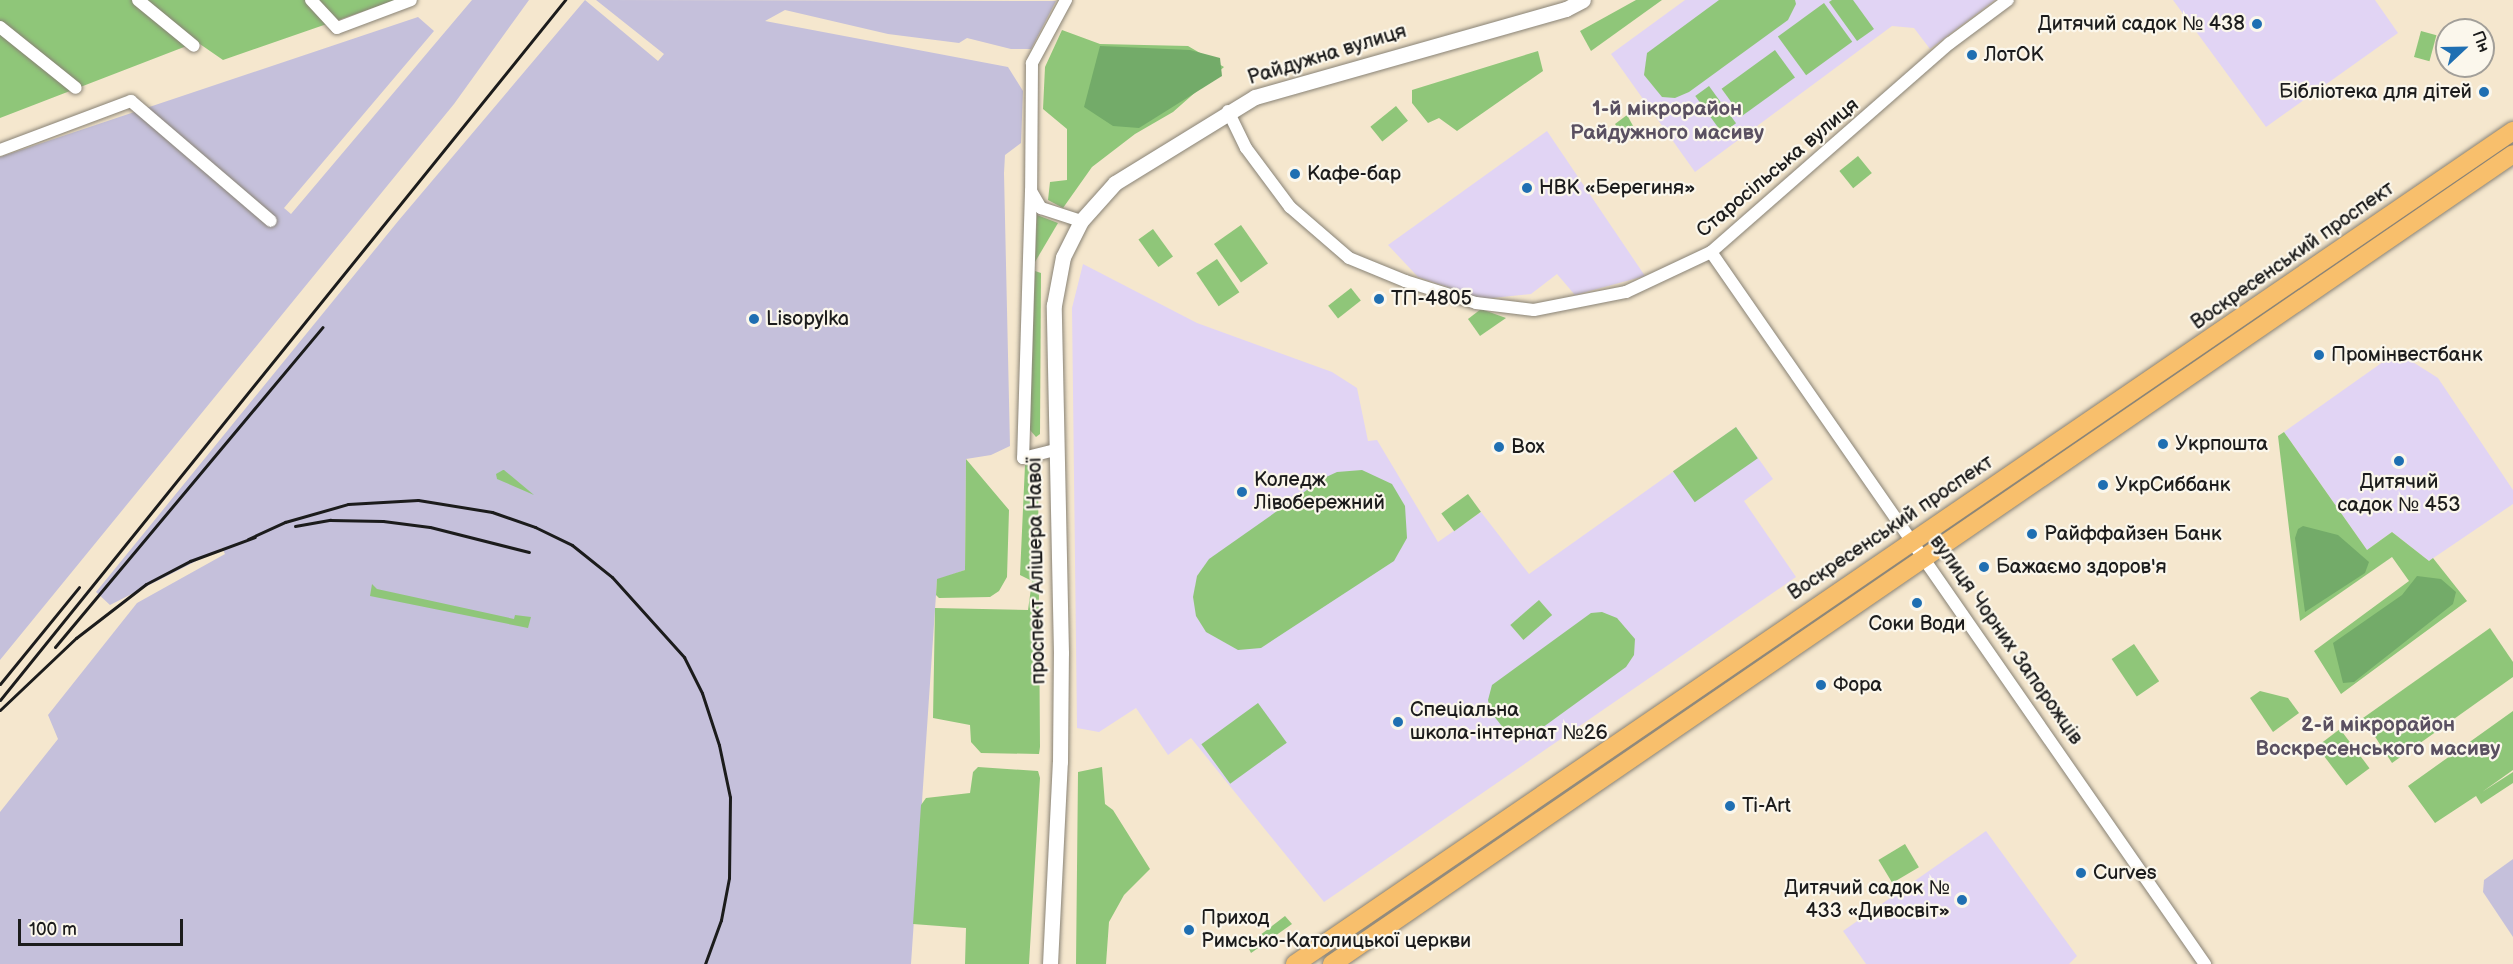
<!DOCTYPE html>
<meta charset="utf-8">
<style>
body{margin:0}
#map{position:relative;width:2513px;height:964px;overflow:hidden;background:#f5e7ce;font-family:"Balsamiq Sans",sans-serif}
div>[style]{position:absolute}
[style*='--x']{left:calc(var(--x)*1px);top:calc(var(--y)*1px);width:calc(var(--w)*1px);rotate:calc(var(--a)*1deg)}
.built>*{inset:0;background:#e1d4f4}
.industrial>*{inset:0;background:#c5c0db}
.green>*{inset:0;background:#8fc679;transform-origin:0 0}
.forest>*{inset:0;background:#73ab69}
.roads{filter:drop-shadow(0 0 2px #888275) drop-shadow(0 0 2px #888275)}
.minor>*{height:12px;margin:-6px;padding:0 6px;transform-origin:6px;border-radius:6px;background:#fff}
.tertiary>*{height:15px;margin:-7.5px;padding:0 7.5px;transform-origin:7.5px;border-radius:7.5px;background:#fff}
.primary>*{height:18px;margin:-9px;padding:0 9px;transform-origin:9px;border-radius:9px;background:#f8bf6c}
.rail>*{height:3px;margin:-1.5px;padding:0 1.5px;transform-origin:1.5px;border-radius:1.5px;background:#1c1c1c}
.dots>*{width:16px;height:16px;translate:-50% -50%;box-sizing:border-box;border:3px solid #fbf7ec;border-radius:50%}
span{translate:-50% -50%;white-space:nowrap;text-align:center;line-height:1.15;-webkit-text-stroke:4.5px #fbf7ec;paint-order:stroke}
.poi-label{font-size:20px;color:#1c1c1c}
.right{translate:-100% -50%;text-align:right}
.left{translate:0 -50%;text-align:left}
.street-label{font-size:20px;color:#1c1c1c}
.neighbourhood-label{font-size:21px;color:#5a5061;font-weight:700}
.north{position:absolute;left:2435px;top:18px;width:60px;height:60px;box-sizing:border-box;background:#fbf7ec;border:2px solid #a29f99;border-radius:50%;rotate:68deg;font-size:16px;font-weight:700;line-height:24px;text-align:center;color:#1c1c1c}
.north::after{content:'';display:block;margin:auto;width:21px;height:27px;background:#1f6fb2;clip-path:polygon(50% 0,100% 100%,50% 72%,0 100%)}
.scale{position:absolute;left:18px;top:919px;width:165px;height:27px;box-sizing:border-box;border:3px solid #1c1c1c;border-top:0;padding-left:8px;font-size:18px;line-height:21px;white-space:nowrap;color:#1c1c1c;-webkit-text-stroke:4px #fbf7ec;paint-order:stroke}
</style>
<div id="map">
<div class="built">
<div style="clip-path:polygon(1685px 0,1995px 0,1930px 49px,1914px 28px,1892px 26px,1695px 172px,1611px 54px)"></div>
<div style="clip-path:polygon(2173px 0,2375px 0,2398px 33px,2266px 127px)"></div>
<div style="clip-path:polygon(1547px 131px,1645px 276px,1575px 295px,1557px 274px,1531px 294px,1483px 299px,1418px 277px,1388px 245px)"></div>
<div style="clip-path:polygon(1083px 264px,1197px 323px,1332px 372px,1357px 388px,1368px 441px,1377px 440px,1438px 542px,1481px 512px,1529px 574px,1736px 427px,1773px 479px,1744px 501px,1796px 577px,1324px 902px,1191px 738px,1168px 755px,1136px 708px,1099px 732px,1077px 728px,1072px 308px)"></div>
<div style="clip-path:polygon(2397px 352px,2438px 378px,2513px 490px,2513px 504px,2429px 561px,2392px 532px,2367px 550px,2284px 432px)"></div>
<div style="clip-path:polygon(1986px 831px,2077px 956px,2069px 964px,1866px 964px,1843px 931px)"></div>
</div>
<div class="industrial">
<div style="clip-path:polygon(472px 0,529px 0,454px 104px,0 660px,0 157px,418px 17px,434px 31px,284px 208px,291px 214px)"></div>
<div style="clip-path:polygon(585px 0,658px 61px,664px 54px,596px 0,1056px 1px,1031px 49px,1011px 49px,967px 38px,959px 43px,888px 34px,785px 10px,765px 21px,1008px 67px,1023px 91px,1021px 143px,1005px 155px,1004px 173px,1010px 446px,991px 455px,966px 459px,965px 570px,937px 580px,911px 964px,0 964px,0 812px,58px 739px,48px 715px,137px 603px,225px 554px,222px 548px,110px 605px,96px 592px,399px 220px)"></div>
<div style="clip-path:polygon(2513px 859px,2513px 937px,2483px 892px,2484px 880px)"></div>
</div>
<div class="green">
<div style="clip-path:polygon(0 0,396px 0,223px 60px,197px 42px,0 118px)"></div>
<div style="clip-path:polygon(1636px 0,1662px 0,1591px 51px,1580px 31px)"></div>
<div style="clip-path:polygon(1719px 0,1795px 0,1796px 4px,1788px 20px,1689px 92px,1675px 98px,1662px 97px,1644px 75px,1647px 53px)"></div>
<div style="clip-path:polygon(1832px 0,1853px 0,1874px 29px,1857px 41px,1829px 2px)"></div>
<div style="left:1824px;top:3px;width:48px;height:57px;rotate:54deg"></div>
<div style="clip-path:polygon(1062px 30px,1100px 44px,1188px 46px,1224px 67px,1173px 112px,1135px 134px,1092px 167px,1063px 208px,1048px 200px,1050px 182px,1067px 180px,1067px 129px,1043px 109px,1045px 67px)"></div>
<div style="left:2421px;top:31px;width:16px;height:27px;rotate:15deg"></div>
<div style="left:1775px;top:50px;width:34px;height:66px;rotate:54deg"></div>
<div style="clip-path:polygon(1538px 51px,1543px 71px,1457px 131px,1439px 118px,1428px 123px,1412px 103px,1412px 90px)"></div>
<div style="left:1709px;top:86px;width:46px;height:17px;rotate:54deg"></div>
<div style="left:1396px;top:106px;width:19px;height:33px;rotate:51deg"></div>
<div style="clip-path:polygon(1627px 115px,1637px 133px,1626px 140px,1615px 124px)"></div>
<div style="left:1858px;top:156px;width:22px;height:24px;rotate:51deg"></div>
<div style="clip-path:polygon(1037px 215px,1058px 223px,1035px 262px)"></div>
<div style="left:1241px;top:225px;width:47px;height:33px;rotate:55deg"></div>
<div style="left:1153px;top:229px;width:34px;height:18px;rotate:54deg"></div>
<div style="left:1217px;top:259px;width:40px;height:25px;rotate:56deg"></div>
<div style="clip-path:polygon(1035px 271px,1041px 273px,1040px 434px,1036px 437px,1030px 430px)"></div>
<div style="left:1351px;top:288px;width:16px;height:29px;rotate:52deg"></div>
<div style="clip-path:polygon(1481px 309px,1506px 318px,1480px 336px,1468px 319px)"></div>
<div style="left:1736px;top:427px;width:38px;height:77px;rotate:55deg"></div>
<div style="clip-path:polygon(2284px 432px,2367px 550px,2392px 532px,2429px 561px,2433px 558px,2467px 601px,2341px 694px,2314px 651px,2409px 581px,2392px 557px,2300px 621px,2278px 436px)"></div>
<div style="clip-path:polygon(966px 459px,1009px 510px,1007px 577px,999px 591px,990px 597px,939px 598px,936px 595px,937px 579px,965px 570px)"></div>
<div style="clip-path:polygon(1031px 461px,1038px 467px,1040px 747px,1039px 754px,981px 753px,971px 742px,970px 725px,933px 718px,935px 608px,1028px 610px,1032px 581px,1020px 575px,1025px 465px)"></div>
<div style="clip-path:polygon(503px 470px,504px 470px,534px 495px,497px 479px,496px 474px)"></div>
<div style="clip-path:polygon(1362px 470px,1392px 484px,1405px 506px,1407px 538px,1394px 561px,1261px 648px,1238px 650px,1206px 632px,1196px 616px,1193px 597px,1197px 576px,1209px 559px,1324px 478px,1337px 472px)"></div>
<div style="left:1468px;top:494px;width:22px;height:33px;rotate:54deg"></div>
<div style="clip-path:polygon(372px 584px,377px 589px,514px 619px,515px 615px,531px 617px,528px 628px,370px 596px)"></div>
<div style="left:1539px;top:600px;width:20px;height:38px;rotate:49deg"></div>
<div style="clip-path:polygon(1602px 612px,1617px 618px,1635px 639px,1634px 655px,1626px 667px,1535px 733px,1524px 737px,1508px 734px,1490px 711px,1488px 700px,1492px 685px,1591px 613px)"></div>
<div style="clip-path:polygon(2490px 628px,2513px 662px,2513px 677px,2392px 763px,2363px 718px)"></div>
<div style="left:2134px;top:644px;width:45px;height:27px;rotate:56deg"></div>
<div style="clip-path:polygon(2260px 691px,2288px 698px,2299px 713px,2273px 732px,2250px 698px)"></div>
<div style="left:1258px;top:703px;width:49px;height:70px;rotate:54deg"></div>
<div style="clip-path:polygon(2513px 711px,2513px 770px,2482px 792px,2513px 772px,2513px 783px,2481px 804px,2476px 796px,2435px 823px,2408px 786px)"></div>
<div style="left:2340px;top:729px;width:49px;height:29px;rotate:53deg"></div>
<div style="clip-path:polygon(978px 767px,1038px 771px,1040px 778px,1029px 964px,965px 964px,966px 928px,913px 924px,921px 805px,926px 798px,970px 793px,973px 772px)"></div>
<div style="clip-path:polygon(1102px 767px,1105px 804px,1113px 810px,1150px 869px,1124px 895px,1109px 922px,1106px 964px,1076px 964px,1078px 772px)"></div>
<div style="left:1905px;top:844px;width:27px;height:31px;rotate:59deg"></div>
<div style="clip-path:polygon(1285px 916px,1292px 924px,1251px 953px,1247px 945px)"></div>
</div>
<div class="forest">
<div style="clip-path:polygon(1100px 46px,1190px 50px,1220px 58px,1222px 76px,1139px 128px,1113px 126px,1084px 107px)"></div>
<div style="clip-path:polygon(2303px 526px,2338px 535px,2369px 562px,2365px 573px,2305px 612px,2295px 538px,2298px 529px)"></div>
<div style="clip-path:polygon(2417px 576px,2441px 579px,2456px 592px,2453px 604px,2354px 682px,2343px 683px,2333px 643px,2402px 595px)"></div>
</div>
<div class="roads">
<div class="minor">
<div style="--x:138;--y:0;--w:72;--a:39.4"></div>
<div style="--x:311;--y:0;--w:38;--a:47"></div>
<div style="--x:337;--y:28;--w:79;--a:-20.7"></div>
<div style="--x:1066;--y:0;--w:72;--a:118.4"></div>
<div style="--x:1032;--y:63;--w:128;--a:90.4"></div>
<div style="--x:1031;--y:191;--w:20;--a:60"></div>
<div style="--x:1041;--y:208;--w:42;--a:18"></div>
<div style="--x:0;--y:27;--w:97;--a:38.8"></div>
<div style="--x:1228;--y:111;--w:41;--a:64.1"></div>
<div style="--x:1246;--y:148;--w:74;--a:53.3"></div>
<div style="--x:1290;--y:207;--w:78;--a:40.8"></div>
<div style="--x:1349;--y:258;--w:61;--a:22.3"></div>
<div style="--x:1405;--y:281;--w:74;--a:17.2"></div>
<div style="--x:1476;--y:303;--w:58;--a:6.9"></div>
<div style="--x:1534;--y:310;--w:94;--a:-11.1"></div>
<div style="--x:1626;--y:292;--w:94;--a:-25.2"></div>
<div style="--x:1711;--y:252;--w:317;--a:-41.2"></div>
<div style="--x:1950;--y:43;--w:72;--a:-36.6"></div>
<div style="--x:0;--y:150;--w:140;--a:-20.5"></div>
<div style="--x:131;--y:101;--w:184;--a:40.6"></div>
<div style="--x:1031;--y:191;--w:267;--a:91.7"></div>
<div style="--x:1023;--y:458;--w:33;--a:-14"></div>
<div style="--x:1711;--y:252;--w:867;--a:55.25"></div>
</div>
<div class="tertiary">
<div style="--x:1050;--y:964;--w:202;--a:-87.2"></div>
<div style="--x:1060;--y:762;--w:109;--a:-89.5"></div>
<div style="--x:1061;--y:653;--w:348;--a:-91.2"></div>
<div style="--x:1054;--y:305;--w:49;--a:-79.4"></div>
<div style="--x:1063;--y:257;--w:40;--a:-63.4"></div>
<div style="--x:1081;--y:221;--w:51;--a:-48.2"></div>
<div style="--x:1115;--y:183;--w:164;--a:-31.6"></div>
<div style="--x:1255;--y:97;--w:323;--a:-15.8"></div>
<div style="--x:1566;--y:9;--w:19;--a:-28"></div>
</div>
<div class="primary">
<div style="--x:1295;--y:964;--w:1476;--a:-34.37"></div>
<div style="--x:1332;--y:964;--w:1432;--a:-34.44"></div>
</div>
</div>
<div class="rail">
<div style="--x:295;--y:526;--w:36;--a:-10"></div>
<div style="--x:330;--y:520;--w:53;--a:1.1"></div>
<div style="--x:383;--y:521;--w:47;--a:7.3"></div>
<div style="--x:430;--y:527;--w:102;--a:14.2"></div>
<div style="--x:248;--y:539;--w:41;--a:-24.7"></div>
<div style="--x:285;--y:522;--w:66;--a:-15.9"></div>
<div style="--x:348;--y:504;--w:70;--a:-3.3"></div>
<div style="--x:418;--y:500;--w:75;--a:9.2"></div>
<div style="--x:492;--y:512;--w:46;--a:19.2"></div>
<div style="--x:535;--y:527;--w:41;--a:25.9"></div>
<div style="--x:572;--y:545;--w:51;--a:38.7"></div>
<div style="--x:612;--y:577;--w:108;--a:48"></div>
<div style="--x:684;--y:657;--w:40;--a:63.4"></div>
<div style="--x:702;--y:693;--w:55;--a:71.9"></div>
<div style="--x:719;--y:745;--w:53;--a:78.1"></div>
<div style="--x:730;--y:797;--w:81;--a:90.7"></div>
<div style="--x:729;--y:878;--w:43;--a:100.8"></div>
<div style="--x:721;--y:920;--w:47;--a:110"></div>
<div style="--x:55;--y:647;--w:417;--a:-50.1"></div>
<div style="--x:0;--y:684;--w:125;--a:-50.8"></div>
<div style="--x:0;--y:700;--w:900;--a:-51.09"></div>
<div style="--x:0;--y:710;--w:105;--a:-43.5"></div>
<div style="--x:76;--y:638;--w:88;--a:-37.6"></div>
<div style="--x:146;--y:584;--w:50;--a:-27.6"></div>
<div style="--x:190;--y:561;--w:69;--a:-20.3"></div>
</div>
<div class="dots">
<div style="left:2257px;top:24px;background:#1f6fb2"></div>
<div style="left:1972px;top:55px;background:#1f6fb2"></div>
<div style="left:2484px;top:92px;background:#1f6fb2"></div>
<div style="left:1295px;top:174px;background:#1f6fb2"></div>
<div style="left:1527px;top:188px;background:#1f6fb2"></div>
<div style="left:1379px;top:299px;background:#1f6fb2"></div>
<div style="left:754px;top:319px;background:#1f6fb2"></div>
<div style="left:2319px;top:355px;background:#1f6fb2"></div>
<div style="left:2163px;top:444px;background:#1f6fb2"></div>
<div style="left:1499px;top:447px;background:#1f6fb2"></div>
<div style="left:2399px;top:461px;background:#1f6fb2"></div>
<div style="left:2103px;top:485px;background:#1f6fb2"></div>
<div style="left:1242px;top:492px;background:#1f6fb2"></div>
<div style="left:2032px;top:534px;background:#1f6fb2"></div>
<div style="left:1984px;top:567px;background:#1f6fb2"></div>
<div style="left:1917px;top:603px;background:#1f6fb2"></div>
<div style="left:1821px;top:685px;background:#1f6fb2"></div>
<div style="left:1398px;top:722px;background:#1f6fb2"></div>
<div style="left:1730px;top:806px;background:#1f6fb2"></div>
<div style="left:2081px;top:873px;background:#1f6fb2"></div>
<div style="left:1962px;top:900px;background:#1f6fb2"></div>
<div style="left:1189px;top:930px;background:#1f6fb2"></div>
</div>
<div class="poi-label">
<span class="right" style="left:2245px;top:24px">Дитячий садок № 438</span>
<span class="left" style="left:1984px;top:55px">ЛотОК</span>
<span class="right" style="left:2472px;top:92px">Бібліотека для дітей</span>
<span class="left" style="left:1307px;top:174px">Кафе-бар</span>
<span class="left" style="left:1539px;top:188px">НВК «Берегиня»</span>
<span class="left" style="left:1391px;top:299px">ТП-4805</span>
<span class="left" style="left:766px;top:319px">Lisopylka</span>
<span class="left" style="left:2331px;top:355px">Промінвестбанк</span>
<span class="left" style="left:2175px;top:444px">Укрпошта</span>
<span class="left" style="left:1511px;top:447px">Box</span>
<span class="left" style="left:1254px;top:492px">Коледж<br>Лівобережний</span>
<span style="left:2399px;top:494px">Дитячий<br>садок № 453</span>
<span class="left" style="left:2115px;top:485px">УкрСиббанк</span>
<span class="left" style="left:2044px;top:534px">Райффайзен Банк</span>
<span class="left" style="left:1996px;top:567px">Бажаємо здоров'я</span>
<span style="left:1917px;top:624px">Соки Води</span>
<span class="left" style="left:1833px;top:685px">Фора</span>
<span class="left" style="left:1410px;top:722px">Спеціальна<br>школа-інтернат №26</span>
<span class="left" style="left:1742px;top:806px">Ti-Art</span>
<span class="left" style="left:2093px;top:873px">Curves</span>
<span class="right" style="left:1950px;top:900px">Дитячий садок №<br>433 «Дивосвіт»</span>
<span class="left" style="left:1201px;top:930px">Приход<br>Римсько-Католицької церкви</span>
</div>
<div class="street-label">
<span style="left:1327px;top:55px;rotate:-17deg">Райдужна вулиця</span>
<span style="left:1778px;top:168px;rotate:-40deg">Старосільська вулиця</span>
<span style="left:2293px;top:256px;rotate:-35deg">Воскресенський проспект</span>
<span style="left:1891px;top:528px;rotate:-34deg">Воскресенський проспект</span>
<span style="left:1037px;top:571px;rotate:-91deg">проспект Алішера Навої</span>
<span style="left:2006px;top:640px;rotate:55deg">вулиця Чорних Запорожців</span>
</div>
<div class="neighbourhood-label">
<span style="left:1667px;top:121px">1-й мікрорайон<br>Райдужного масиву</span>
<span style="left:2378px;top:737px">2-й мікрорайон<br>Воскресенського масиву</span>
</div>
<div class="north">Пн</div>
<div class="scale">100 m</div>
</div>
